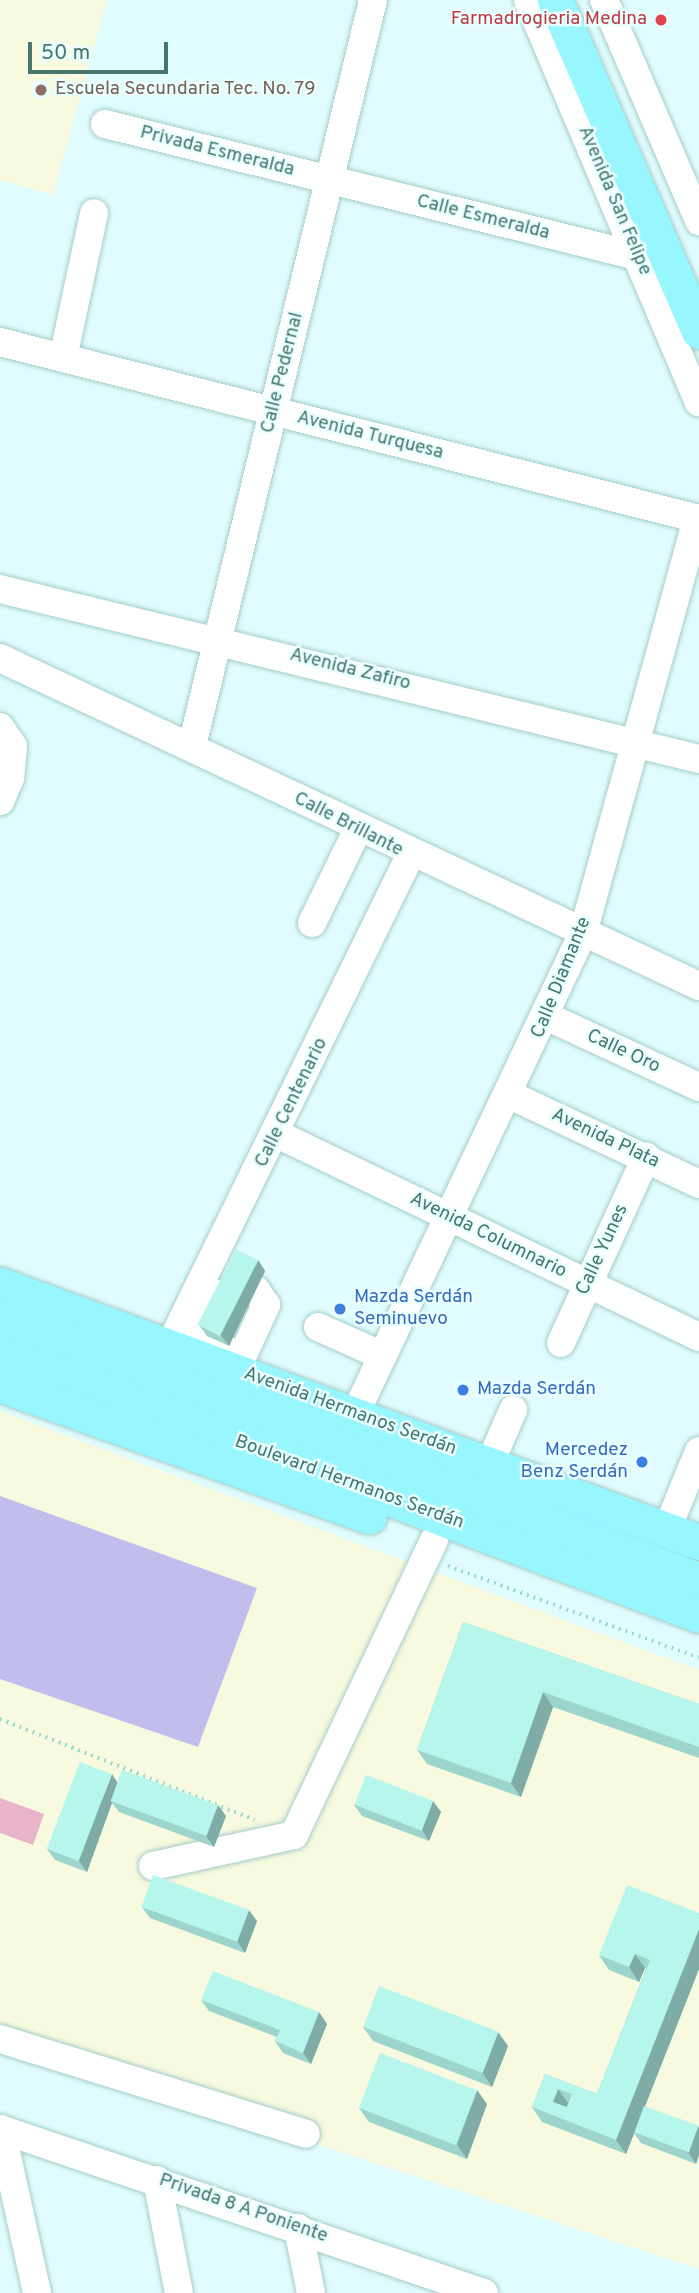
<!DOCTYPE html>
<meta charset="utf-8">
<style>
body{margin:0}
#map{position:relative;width:699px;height:2293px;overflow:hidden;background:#e1fcfe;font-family:Overpass,sans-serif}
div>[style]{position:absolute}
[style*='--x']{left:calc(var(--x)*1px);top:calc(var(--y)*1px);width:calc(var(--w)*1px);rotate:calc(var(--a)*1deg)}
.education>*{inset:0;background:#f7fade}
.green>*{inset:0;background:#c1beed}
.water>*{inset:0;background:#e9b4c9}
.path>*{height:3.5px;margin-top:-1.75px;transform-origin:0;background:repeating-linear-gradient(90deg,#99dad1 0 2px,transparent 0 7px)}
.roads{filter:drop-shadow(0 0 2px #a4cdc9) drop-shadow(0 0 2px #a4cdc9)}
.minor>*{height:28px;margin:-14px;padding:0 14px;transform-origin:14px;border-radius:14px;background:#fff}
.major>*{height:35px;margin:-17.5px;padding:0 17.5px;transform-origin:17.5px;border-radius:17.5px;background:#97f6ff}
.wall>*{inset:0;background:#9dd4cc}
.shaded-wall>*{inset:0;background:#7faca6}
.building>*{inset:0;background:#b6f6ed;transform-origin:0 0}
.dots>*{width:19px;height:19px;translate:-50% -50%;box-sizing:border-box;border:4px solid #e9feff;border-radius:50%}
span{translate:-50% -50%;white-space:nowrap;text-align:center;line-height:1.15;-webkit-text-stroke:5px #e9feff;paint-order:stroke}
.health-label{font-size:19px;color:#be3a42}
.right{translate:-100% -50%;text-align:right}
.education-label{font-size:19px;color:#785e54}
.left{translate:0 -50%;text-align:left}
.street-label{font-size:19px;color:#46776e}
.shop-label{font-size:19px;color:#366cbe}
.scale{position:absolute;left:28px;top:42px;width:140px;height:32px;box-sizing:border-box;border:4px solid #46776e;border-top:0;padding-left:9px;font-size:21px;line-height:24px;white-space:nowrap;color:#46776e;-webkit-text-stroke:5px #e9feff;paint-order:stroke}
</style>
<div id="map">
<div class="education">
<div style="clip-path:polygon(0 0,107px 0,53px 195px,0 180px)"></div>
<div style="clip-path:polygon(0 1411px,699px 1670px,699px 2269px,0 2040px)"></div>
</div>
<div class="green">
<div style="clip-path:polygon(0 1496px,257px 1588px,198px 1747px,0 1679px)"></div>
</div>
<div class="water">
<div style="clip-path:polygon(0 1798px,44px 1814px,33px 1845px,0 1833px)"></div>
</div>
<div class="path">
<div style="--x:448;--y:1566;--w:267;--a:20.1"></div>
<div style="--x:0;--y:1719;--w:274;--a:21.6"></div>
</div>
<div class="roads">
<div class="minor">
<div style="--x:528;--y:0;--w:437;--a:67"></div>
<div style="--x:604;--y:0;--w:241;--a:66.7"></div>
<div style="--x:105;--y:124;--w:548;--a:13.93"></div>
<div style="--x:0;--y:342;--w:721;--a:14.21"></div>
<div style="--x:63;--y:358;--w:148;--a:-77.9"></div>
<div style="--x:0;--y:589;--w:719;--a:13.67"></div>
<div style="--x:0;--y:658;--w:772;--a:25.14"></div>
<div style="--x:0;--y:727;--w:23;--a:56"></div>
<div style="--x:13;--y:746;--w:32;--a:95"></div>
<div style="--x:10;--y:778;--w:25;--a:113"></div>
<div style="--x:192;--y:746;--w:768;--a:-76.36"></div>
<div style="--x:312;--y:923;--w:105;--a:-63.9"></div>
<div style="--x:548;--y:1017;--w:166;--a:24.9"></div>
<div style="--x:510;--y:1095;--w:209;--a:25.2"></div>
<div style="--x:277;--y:1134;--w:468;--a:25.7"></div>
<div style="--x:318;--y:1327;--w:71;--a:24"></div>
<div style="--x:181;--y:1330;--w:67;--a:23.9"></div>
<div style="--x:561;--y:1343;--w:205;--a:-65.4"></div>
<div style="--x:169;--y:1347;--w:547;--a:-63.86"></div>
<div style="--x:189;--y:1354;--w:67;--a:-63.4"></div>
<div style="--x:236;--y:1370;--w:72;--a:-65.2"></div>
<div style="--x:266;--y:1305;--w:18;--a:-124"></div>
<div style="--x:356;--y:1412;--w:530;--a:-64.64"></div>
<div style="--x:583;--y:933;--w:430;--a:-74.6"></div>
<div style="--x:490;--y:1463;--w:58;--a:-66.5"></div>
<div style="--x:667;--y:1529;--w:84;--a:-67.7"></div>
<div style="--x:153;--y:1866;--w:144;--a:-12.4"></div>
<div style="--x:294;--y:1835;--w:327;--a:-64.6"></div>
<div style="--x:0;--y:2039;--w:320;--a:17.2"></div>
<div style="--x:0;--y:2129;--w:511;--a:18.72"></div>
<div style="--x:1;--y:2129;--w:168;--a:77.6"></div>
<div style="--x:157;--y:2180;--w:115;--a:79"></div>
<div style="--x:298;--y:2228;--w:66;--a:78.7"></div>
</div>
<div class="major">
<div style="--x:555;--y:0;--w:361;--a:66.5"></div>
<div style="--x:0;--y:1285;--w:745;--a:20.19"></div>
<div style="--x:0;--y:1317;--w:747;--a:20.62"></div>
<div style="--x:0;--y:1351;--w:747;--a:20.69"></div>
<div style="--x:0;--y:1384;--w:392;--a:19.7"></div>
</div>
</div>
<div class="wall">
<div style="clip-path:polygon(258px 1260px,265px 1271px,229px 1346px,207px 1336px,199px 1325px)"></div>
<div style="clip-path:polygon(463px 1622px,699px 1704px,699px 1758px,553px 1707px,521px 1797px,427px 1764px,417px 1750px)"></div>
<div style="clip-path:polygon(118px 1783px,226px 1816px,214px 1847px,119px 1812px,112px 1803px,87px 1872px,55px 1860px,47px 1849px)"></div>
<div style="clip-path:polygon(433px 1801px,441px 1812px,429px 1841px,362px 1816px,354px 1805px)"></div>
<div style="clip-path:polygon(142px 1907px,257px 1921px,245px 1953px,150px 1918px)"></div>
<div style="clip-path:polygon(699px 1913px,699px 1969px,645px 2107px,698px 2126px,699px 2128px,699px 2155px,696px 2164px,641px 2143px,634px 2133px,626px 2154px,542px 2122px,532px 2107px,545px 2074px,597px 2094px,646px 1969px,645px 1968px,639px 1982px,609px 1970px,599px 1955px)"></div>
<div style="clip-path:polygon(201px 2000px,319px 2012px,327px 2024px,311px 2064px,283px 2053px,275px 2041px,277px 2037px,209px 2011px)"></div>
<div style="clip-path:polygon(363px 2027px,498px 2032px,508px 2046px,492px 2087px,373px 2041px)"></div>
<div style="clip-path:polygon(487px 2104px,467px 2159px,369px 2122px,359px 2108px)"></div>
</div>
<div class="shaded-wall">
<div style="clip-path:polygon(258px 1260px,265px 1271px,229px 1346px,221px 1335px)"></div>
<div style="clip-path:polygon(543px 1692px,553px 1707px,521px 1797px,511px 1783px)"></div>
<div style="clip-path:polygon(112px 1774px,119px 1785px,111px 1801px,112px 1803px,87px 1872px,79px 1861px)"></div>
<div style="clip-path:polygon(433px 1801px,441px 1812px,429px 1841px,422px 1830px)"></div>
<div style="clip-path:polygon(218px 1805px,226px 1816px,214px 1847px,206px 1836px)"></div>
<div style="clip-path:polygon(249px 1910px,257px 1921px,245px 1953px,237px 1941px)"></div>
<div style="clip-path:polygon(699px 1929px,699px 1969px,626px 2154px,616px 2140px)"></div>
<div style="clip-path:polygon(635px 1954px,645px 1968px,639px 1982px,629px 1967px)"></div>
<div style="clip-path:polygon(319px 2012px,327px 2024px,311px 2064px,303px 2053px)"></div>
<div style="clip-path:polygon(498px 2032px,508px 2046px,492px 2087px,482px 2072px)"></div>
<div style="clip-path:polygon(558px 2089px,568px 2103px,563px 2117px,553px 2102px)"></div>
<div style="clip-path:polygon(477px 2090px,487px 2104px,467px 2159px,457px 2145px)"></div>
<div style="clip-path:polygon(698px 2126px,699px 2128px,699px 2155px,696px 2164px,688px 2152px)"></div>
</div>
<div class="building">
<div style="left:236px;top:1249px;width:25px;height:85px;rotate:27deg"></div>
<div style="clip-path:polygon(463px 1622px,699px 1704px,699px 1747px,543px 1692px,511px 1783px,417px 1750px)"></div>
<div style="left:80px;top:1762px;width:34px;height:93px;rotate:21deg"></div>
<div style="left:122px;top:1770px;width:102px;height:33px;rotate:20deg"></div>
<div style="left:366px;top:1775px;width:72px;height:32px;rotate:21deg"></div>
<div style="left:153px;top:1875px;width:102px;height:34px;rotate:20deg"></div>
<div style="clip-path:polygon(evenodd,627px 1885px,699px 1913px,699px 1929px,616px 2140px,532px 2107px,545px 2074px,597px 2094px,650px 1960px,635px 1954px,629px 1967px,599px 1955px,627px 1885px,558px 2089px,572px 2094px,567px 2107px,553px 2102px,558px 2089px)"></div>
<div style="clip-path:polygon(213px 1971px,319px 2012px,303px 2053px,275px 2041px,280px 2030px,201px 2000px)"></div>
<div style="left:379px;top:1986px;width:128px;height:44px;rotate:21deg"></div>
<div style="left:380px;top:2053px;width:104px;height:59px;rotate:21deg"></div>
<div style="left:644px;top:2106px;width:58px;height:28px;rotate:20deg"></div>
</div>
<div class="dots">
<div style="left:661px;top:20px;background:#e0444e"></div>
<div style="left:41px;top:90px;background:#8d6e63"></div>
<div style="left:340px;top:1309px;background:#3f7fe0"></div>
<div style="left:463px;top:1390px;background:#3f7fe0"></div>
<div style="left:642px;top:1462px;background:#3f7fe0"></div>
</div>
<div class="health-label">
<span class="right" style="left:647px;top:20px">Farmadrogieria Medina</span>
</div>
<div class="education-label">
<span class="left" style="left:55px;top:90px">Escuela Secundaria Tec. No. 79</span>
</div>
<div class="street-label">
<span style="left:217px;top:152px;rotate:14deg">Privada Esmeralda</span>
<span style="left:614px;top:201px;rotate:67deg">Avenida San Felipe</span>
<span style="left:483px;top:218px;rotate:14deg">Calle Esmeralda</span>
<span style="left:283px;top:373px;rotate:-76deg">Calle Pedernal</span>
<span style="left:370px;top:436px;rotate:14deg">Avenida Turquesa</span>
<span style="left:350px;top:670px;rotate:14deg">Avenida Zafiro</span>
<span style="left:348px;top:825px;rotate:27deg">Calle Brillante</span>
<span style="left:562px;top:978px;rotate:-68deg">Calle Diamante</span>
<span style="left:623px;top:1052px;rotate:25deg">Calle Oro</span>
<span style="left:292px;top:1103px;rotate:-64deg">Calle Centenario</span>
<span style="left:605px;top:1139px;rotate:25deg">Avenida Plata</span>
<span style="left:488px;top:1236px;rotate:26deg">Avenida Columnario</span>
<span style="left:603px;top:1250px;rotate:-65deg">Calle Yunes</span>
<span style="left:350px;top:1412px;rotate:20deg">Avenida Hermanos Serdán</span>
<span style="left:349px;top:1483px;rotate:20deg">Boulevard Hermanos Serdán</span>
<span style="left:243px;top:2209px;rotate:19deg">Privada 8 A Poniente</span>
</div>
<div class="shop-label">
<span class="left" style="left:354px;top:1309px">Mazda Serdán<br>Seminuevo</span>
<span class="left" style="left:477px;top:1390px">Mazda Serdán</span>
<span class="right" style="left:628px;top:1462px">Mercedez<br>Benz Serdán</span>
</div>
<div class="scale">50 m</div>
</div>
